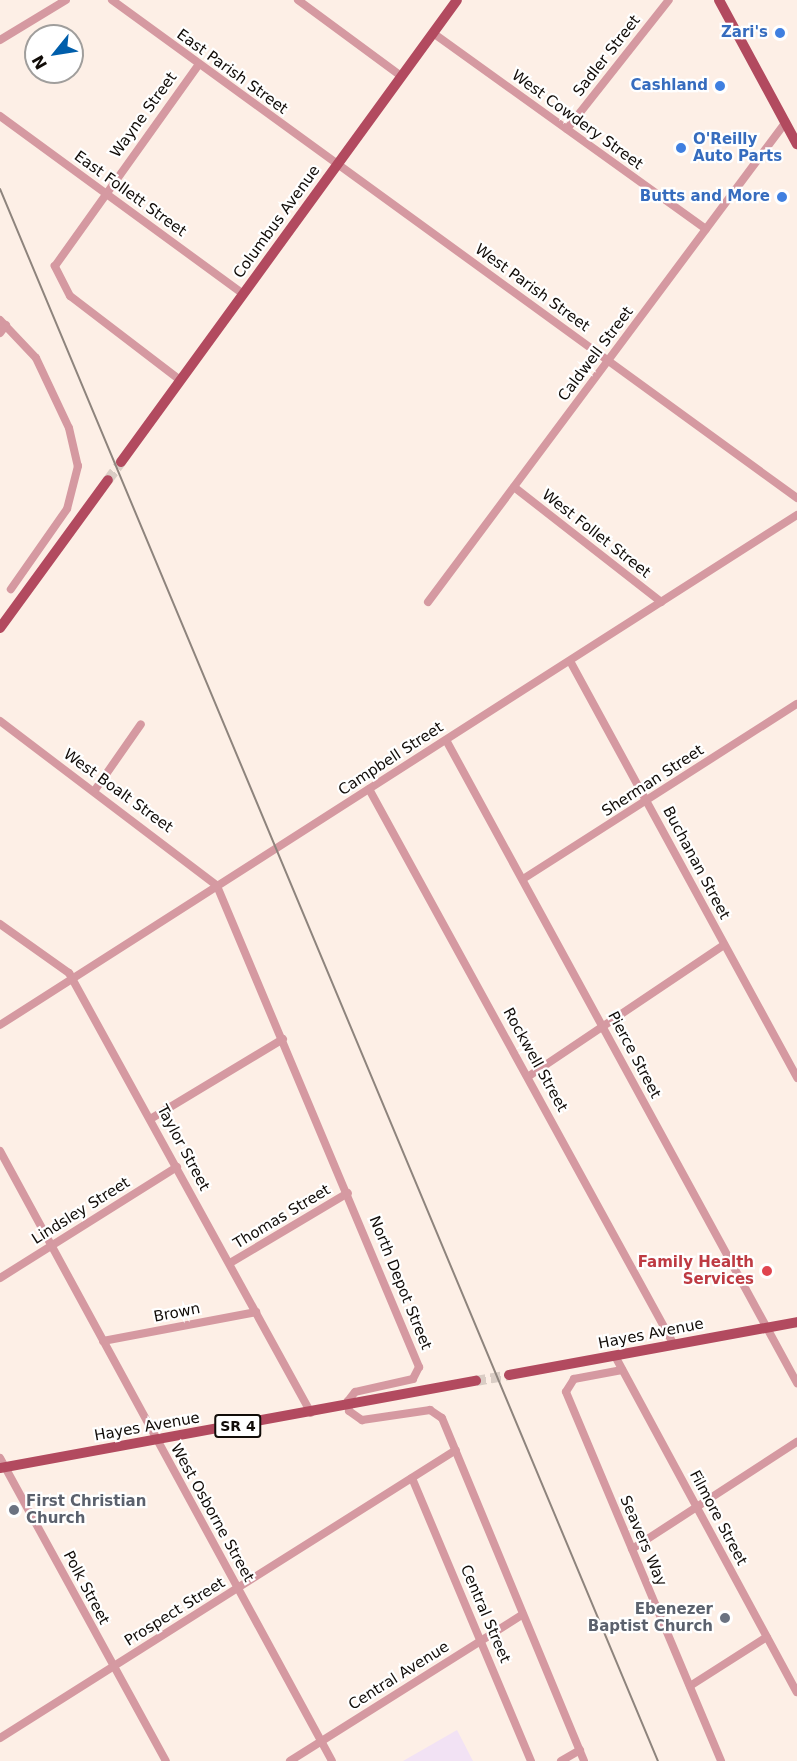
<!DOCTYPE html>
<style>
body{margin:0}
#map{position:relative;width:797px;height:1761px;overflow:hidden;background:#fdefe6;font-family:"DejaVu Sans",sans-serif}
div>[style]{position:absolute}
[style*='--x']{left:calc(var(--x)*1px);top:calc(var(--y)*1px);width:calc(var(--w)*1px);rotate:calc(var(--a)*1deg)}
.industrial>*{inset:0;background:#f2e2f4}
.major-tunnel>*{height:10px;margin-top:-5px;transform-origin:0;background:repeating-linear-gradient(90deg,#dacdc5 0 10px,transparent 0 15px)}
.minor>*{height:8px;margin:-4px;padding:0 4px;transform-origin:4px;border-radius:4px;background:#d599a1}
.major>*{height:10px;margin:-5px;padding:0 5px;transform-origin:5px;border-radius:5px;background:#b24a5f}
.rail>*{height:2px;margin:-1px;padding:0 1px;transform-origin:1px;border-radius:1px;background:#8e847d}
.dots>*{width:16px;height:16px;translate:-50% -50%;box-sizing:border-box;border:3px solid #fff;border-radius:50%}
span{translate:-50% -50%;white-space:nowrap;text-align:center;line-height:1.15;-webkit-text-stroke:4.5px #fff;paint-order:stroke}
.shield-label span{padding:2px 4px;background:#fff;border:2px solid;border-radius:4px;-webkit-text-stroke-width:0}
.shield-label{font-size:14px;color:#110c08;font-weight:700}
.shop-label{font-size:15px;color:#366cbe;font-weight:700}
.right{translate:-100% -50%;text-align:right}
.left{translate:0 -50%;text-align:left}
.street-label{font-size:15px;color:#110c08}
.health-label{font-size:15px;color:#be3a42;font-weight:700}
.worship-label{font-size:15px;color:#5b616d;font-weight:700}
.north{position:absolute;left:24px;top:24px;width:60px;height:60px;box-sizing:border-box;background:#fff;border:2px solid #a09e9c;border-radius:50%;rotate:240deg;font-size:16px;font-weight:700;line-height:24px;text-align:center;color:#110c08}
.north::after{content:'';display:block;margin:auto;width:21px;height:27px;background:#005eab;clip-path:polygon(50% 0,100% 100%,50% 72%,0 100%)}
</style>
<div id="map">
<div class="industrial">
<div style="clip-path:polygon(457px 1730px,473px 1761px,403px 1761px)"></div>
</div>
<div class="major-tunnel">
<div style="--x:108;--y:480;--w:22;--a:-54"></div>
<div style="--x:476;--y:1381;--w:34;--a:-10"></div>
</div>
<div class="minor">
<div style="--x:112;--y:0;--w:847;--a:36.02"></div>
<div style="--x:298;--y:0;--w:128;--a:36.4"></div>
<div style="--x:433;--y:33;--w:336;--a:35.7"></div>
<div style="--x:0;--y:40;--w:77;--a:-31.2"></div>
<div style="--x:0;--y:116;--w:301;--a:36.2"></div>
<div style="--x:567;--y:129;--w:164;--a:-51.7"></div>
<div style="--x:0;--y:320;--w:52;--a:46.5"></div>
<div style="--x:36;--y:358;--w:77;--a:64.8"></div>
<div style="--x:69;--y:428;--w:39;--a:77"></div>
<div style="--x:78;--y:466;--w:44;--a:104.3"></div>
<div style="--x:67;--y:509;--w:98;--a:125"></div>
<div style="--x:0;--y:333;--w:10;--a:-53"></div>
<div style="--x:180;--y:380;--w:138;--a:-142.6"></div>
<div style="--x:70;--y:296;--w:34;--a:-117"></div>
<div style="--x:55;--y:266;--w:248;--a:-54.5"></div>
<div style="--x:514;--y:487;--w:187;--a:38"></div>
<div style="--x:428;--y:602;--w:597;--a:-53.3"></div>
<div style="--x:570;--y:661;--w:475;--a:61.4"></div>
<div style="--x:0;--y:721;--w:273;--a:37.2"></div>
<div style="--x:217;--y:886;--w:522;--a:67.22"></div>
<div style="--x:419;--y:1367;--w:13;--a:117"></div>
<div style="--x:413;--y:1379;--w:59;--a:167.4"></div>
<div style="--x:355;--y:1392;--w:11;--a:128"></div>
<div style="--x:348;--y:1401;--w:10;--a:84"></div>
<div style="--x:349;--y:1411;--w:16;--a:35"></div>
<div style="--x:362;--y:1420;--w:69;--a:-8.4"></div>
<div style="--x:430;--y:1410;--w:14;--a:34"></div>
<div style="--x:442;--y:1418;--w:371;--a:67.5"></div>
<div style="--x:446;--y:740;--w:733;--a:61.37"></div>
<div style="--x:369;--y:789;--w:634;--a:61.25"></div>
<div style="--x:95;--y:790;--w:80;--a:-55.1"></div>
<div style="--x:523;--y:879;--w:325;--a:-32.6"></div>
<div style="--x:0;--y:924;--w:85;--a:35.4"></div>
<div style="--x:69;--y:973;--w:502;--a:61.19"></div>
<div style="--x:0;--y:1025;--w:946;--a:-32.62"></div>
<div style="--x:529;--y:1076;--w:235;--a:-33.9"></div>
<div style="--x:152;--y:1118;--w:153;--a:-31.1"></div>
<div style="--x:0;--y:1151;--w:694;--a:61.44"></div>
<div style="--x:230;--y:1263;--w:137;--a:-30.7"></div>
<div style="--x:0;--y:1278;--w:209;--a:-32.1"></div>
<div style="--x:103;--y:1341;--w:156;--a:-10.7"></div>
<div style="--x:615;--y:1356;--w:382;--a:61.6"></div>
<div style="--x:622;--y:1370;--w:49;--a:169.4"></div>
<div style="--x:574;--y:1379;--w:15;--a:122"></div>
<div style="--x:566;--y:1392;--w:400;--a:67.2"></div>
<div style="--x:0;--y:1458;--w:345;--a:61.3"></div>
<div style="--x:412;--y:1478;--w:307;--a:67.2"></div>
<div style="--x:632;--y:1549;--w:197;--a:-33"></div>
<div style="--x:690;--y:1686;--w:91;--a:-32.5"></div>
<div style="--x:0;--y:1738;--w:539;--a:-32.28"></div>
<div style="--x:290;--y:1761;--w:275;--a:-32.2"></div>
<div style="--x:561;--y:1761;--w:22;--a:-30"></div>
</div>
<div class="major">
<div style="--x:719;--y:0;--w:164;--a:61.6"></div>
<div style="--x:121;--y:462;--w:571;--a:-53.97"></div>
<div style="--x:0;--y:628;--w:183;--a:-53.9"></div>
<div style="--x:509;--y:1375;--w:293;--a:-10.4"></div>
<div style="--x:0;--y:1468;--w:484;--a:-10.4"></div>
</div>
<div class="rail">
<div style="--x:0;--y:189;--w:1704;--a:67.29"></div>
</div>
<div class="dots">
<div style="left:780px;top:33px;background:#3f7fe0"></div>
<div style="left:720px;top:86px;background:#3f7fe0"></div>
<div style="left:681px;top:148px;background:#3f7fe0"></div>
<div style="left:782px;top:197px;background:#3f7fe0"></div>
<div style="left:767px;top:1271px;background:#e0444e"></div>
<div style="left:14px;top:1510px;background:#6b7280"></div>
<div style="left:725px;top:1618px;background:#6b7280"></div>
</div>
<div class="shield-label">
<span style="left:238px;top:1426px">SR 4</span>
</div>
<div class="shop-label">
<span class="right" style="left:768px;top:33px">Zari's</span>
<span class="right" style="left:708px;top:86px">Cashland</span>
<span class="left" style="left:693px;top:148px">O'Reilly<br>Auto Parts</span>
<span class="right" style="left:770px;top:197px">Butts and More</span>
</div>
<div class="street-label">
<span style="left:607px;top:56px;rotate:-52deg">Sadler Street</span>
<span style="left:232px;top:72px;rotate:36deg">East Parish Street</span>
<span style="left:144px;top:115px;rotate:-54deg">Wayne Street</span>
<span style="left:577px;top:120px;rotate:36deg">West Cowdery Street</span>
<span style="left:130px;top:194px;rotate:36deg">East Follett Street</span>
<span style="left:277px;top:222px;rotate:-54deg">Columbus Avenue</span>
<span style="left:532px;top:288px;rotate:36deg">West Parish Street</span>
<span style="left:596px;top:354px;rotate:-53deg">Caldwell Street</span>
<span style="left:596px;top:534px;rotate:38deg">West Follet Street</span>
<span style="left:391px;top:759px;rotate:-33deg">Campbell Street</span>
<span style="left:653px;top:781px;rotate:-33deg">Sherman Street</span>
<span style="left:118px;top:791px;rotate:36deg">West Boalt Street</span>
<span style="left:696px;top:863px;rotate:62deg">Buchanan Street</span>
<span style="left:634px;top:1055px;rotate:62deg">Pierce Street</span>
<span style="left:535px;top:1060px;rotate:61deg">Rockwell Street</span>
<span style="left:183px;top:1148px;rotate:62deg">Taylor Street</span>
<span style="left:81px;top:1211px;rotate:-32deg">Lindsley Street</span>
<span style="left:282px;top:1217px;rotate:-31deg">Thomas Street</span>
<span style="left:400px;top:1283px;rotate:68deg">North Depot Street</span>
<span style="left:177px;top:1313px;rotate:-11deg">Brown</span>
<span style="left:651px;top:1334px;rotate:-11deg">Hayes Avenue</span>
<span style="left:147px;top:1427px;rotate:-10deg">Hayes Avenue</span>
<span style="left:212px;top:1513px;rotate:61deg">West Osborne Street</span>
<span style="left:718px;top:1518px;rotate:62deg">Filmore Street</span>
<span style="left:643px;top:1541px;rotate:67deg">Seavers Way</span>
<span style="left:86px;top:1588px;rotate:62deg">Polk Street</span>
<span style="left:175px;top:1612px;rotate:-32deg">Prospect Street</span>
<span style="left:485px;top:1614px;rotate:67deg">Central Street</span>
<span style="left:399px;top:1676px;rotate:-32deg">Central Avenue</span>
</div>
<div class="health-label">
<span class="right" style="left:754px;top:1271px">Family Health<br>Services</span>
</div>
<div class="worship-label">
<span class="left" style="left:26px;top:1510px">First Christian<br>Church</span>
<span class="right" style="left:713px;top:1618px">Ebenezer<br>Baptist Church</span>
</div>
<div class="north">N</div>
</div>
